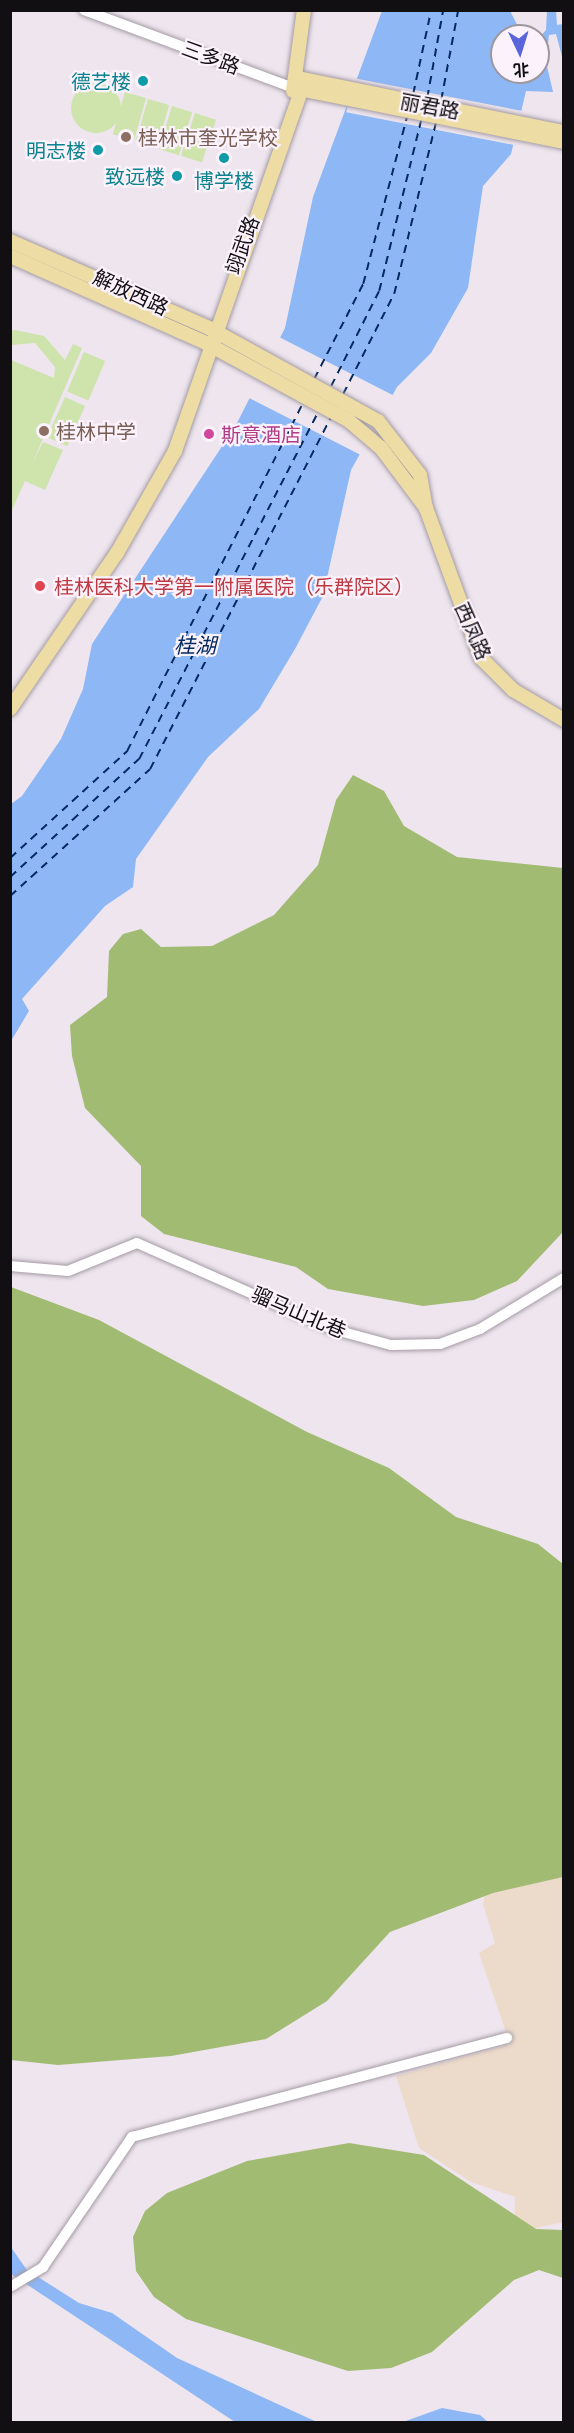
<!DOCTYPE html>
<meta charset="utf-8">
<style>
body{margin:0}
#map{position:relative;width:574px;height:2433px;overflow:hidden;background:#eee5ee;font-family:"Archivo Narrow","Noto Sans SC",sans-serif}
div>[style]{position:absolute}
[style*='--x']{left:calc(var(--x)*1px);top:calc(var(--y)*1px);width:calc(var(--w)*1px);rotate:calc(var(--a)*1deg)}
.industrial>*{inset:0;background:#ecdbca}
.green>*{inset:0;background:#cfe3ac;transform-origin:0 0}
.round{border-radius:50%}
.forest>*{inset:0;background:#a2bb73}
.water>*{inset:0;background:#8db7f5}
.pier>*{inset:0;background:#eee5ee;transform-origin:0 0}
.ferry>*{height:1.5px;margin-top:-0.75px;transform-origin:0;background:repeating-linear-gradient(90deg,#032a60 0 8px,transparent 0 14px)}
.roads{filter:drop-shadow(0 0 2px #a49ba4) drop-shadow(0 0 2px #a49ba4)}
.minor>*{height:10px;margin:-5px;padding:0 5px;transform-origin:5px;border-radius:5px;background:#fff}
.major>*{height:14px;margin:-7px;padding:0 7px;transform-origin:7px;border-radius:7px;background:#eddda4}
.dots>*{width:16px;height:16px;translate:-50% -50%;box-sizing:border-box;border:3px solid #fbf2fb;border-radius:50%}
span{translate:-50% -50%;white-space:nowrap;text-align:center;line-height:1.15;-webkit-text-stroke:4.5px #fbf2fb;paint-order:stroke}
.street-label{font-size:20px;color:#120f12}
.culture-label{font-size:20px;color:#0d838f}
.right{translate:-100% -50%;text-align:right}
.education-label{font-size:20px;color:#785e54}
.left{translate:0 -50%;text-align:left}
.hotel-label{font-size:20px;color:#b23c85}
.health-label{font-size:20px;color:#be3a42}
.water-label{font-size:21px;color:#032a60;font-style:italic}
.frame{position:absolute;inset:0;border:12px solid #120f12;pointer-events:none}
.north{position:absolute;left:490px;top:24px;width:60px;height:60px;box-sizing:border-box;background:#fbf2fb;border:2px solid #9e979e;border-radius:50%;rotate:176deg;font-size:16px;font-weight:700;line-height:24px;text-align:center;color:#120f12}
.north::after{content:'';display:block;margin:auto;width:21px;height:27px;background:#5a64db;clip-path:polygon(50% 0,100% 100%,50% 72%,0 100%)}
</style>
<div id="map">
<div class="industrial">
<div style="clip-path:polygon(563px 1857px,563px 2222px,514px 2233px,515px 2197px,471px 2182px,419px 2148px,396px 2076px,510px 2044px,479px 1953px,495px 1943px,483px 1904px,488px 1881px)"></div>
</div>
<div class="green">
<div class="round" style="left:71px;top:83px;width:50px;height:50px"></div>
<div style="left:125px;top:92px;width:22px;height:44px;rotate:16deg"></div>
<div style="left:148px;top:99px;width:22px;height:44px;rotate:16deg"></div>
<div style="left:172px;top:106px;width:21px;height:45px;rotate:17deg"></div>
<div style="left:195px;top:113px;width:22px;height:45px;rotate:18deg"></div>
<div style="clip-path:polygon(15px 330px,44px 336px,65px 360px,73px 344px,82px 348px,32px 464px,43px 442px,63px 450px,45px 490px,25px 481px,11px 512px,11px 360px,54px 378px,55px 367px,35px 343px,11px 345px,11px 331px)"></div>
<div style="left:84px;top:352px;width:23px;height:43px;rotate:23deg"></div>
<div style="left:65px;top:397px;width:22px;height:44px;rotate:24deg"></div>
</div>
<div class="forest">
<div style="clip-path:polygon(353px 775px,384px 791px,404px 826px,457px 857px,563px 868px,563px 1232px,517px 1281px,474px 1300px,423px 1306px,328px 1289px,296px 1267px,164px 1234px,141px 1216px,141px 1166px,85px 1108px,72px 1056px,70px 1025px,107px 997px,109px 951px,123px 934px,141px 929px,161px 947px,212px 946px,274px 915px,318px 865px,336px 800px)"></div>
<div style="clip-path:polygon(11px 1287px,99px 1320px,307px 1432px,389px 1468px,456px 1517px,538px 1544px,563px 1564px,563px 1877px,493px 1893px,390px 1932px,327px 2001px,266px 2039px,171px 2056px,58px 2065px,11px 2060px)"></div>
<div style="clip-path:polygon(349px 2143px,424px 2155px,536px 2229px,563px 2230px,563px 2278px,539px 2270px,514px 2280px,432px 2352px,391px 2368px,348px 2371px,186px 2319px,154px 2297px,136px 2271px,133px 2237px,145px 2211px,167px 2193px,247px 2161px)"></div>
</div>
<div class="water">
<div style="clip-path:polygon(382px 11px,510px 11px,523px 36px,502px 36px,502px 72px,538px 72px,538px 39px,546px 30px,547px 11px,556px 11px,557px 25px,563px 24px,564px 64px,556px 34px,549px 35px,546px 62px,553px 92px,526px 91px,511px 154px,483px 186px,468px 288px,431px 353px,397px 387px,351px 470px,323px 596px,295px 649px,259px 709px,208px 757px,136px 859px,133px 887px,105px 906px,22px 999px,29px 1011px,11px 1041px,11px 804px,22px 796px,61px 739px,83px 689px,92px 644px,236px 425px,285px 328px,313px 197px)"></div>
<div style="clip-path:polygon(10px 2246px,27px 2270px,79px 2303px,112px 2313px,177px 2358px,317px 2422px,235px 2422px,11px 2274px)"></div>
<div style="clip-path:polygon(442px 2408px,480px 2415px,488px 2422px,403px 2422px)"></div>
</div>
<div class="pier">
<div style="left:353px;top:78px;width:175px;height:35px;rotate:11deg"></div>
<div style="left:277px;top:336px;width:132px;height:68px;rotate:27deg"></div>
</div>
<div class="ferry">
<div style="--x:413;--y:94;--w:86;--a:-77.9"></div>
<div style="--x:427;--y:98;--w:89;--a:-79.7"></div>
<div style="--x:441;--y:100;--w:92;--a:-79.3"></div>
<div style="--x:314;--y:379;--w:107;--a:-62.7"></div>
<div style="--x:363;--y:284;--w:174;--a:-75.3"></div>
<div style="--x:331;--y:386;--w:106;--a:-63.2"></div>
<div style="--x:379;--y:291;--w:176;--a:-76.2"></div>
<div style="--x:343;--y:394;--w:112;--a:-63"></div>
<div style="--x:394;--y:294;--w:177;--a:-76.3"></div>
<div style="--x:10;--y:858;--w:159;--a:-42.4"></div>
<div style="--x:127;--y:751;--w:391;--a:-63.2"></div>
<div style="--x:10;--y:877;--w:175;--a:-42.5"></div>
<div style="--x:139;--y:759;--w:390;--a:-62.7"></div>
<div style="--x:10;--y:896;--w:189;--a:-42.2"></div>
<div style="--x:150;--y:769;--w:396;--a:-62.8"></div>
</div>
<div class="roads">
<div class="minor">
<div style="--x:84;--y:10;--w:224;--a:20.4"></div>
<div style="--x:10;--y:1266;--w:58;--a:4.9"></div>
<div style="--x:68;--y:1271;--w:74;--a:-22.1"></div>
<div style="--x:137;--y:1243;--w:213;--a:23.8"></div>
<div style="--x:332;--y:1329;--w:61;--a:15.2"></div>
<div style="--x:391;--y:1345;--w:49;--a:-1.2"></div>
<div style="--x:440;--y:1344;--w:43;--a:-20.6"></div>
<div style="--x:480;--y:1329;--w:98;--a:-31.3"></div>
<div style="--x:10;--y:2287;--w:39;--a:-31"></div>
<div style="--x:43;--y:2267;--w:158;--a:-55.6"></div>
<div style="--x:132;--y:2137;--w:388;--a:-14.8"></div>
</div>
<div class="major">
<div style="--x:298;--y:78;--w:271;--a:11.5"></div>
<div style="--x:294;--y:88;--w:275;--a:11.3"></div>
<div style="--x:293;--y:91;--w:82;--a:-82.3"></div>
<div style="--x:10;--y:241;--w:219;--a:23.6"></div>
<div style="--x:211;--y:329;--w:191;--a:28.9"></div>
<div style="--x:378;--y:421;--w:68;--a:52.1"></div>
<div style="--x:420;--y:475;--w:34;--a:80"></div>
<div style="--x:426;--y:508;--w:160;--a:69.9"></div>
<div style="--x:481;--y:658;--w:45;--a:45"></div>
<div style="--x:513;--y:690;--w:59;--a:30.5"></div>
<div style="--x:10;--y:256;--w:214;--a:23.9"></div>
<div style="--x:206;--y:343;--w:162;--a:28.5"></div>
<div style="--x:348;--y:420;--w:43;--a:40.3"></div>
<div style="--x:381;--y:448;--w:75;--a:53.1"></div>
<div style="--x:10;--y:709;--w:189;--a:-55.6"></div>
<div style="--x:117;--y:553;--w:117;--a:-60.4"></div>
<div style="--x:175;--y:451;--w:393;--a:-70.7"></div>
</div>
</div>
<div class="dots">
<div style="left:143px;top:81px;background:#0f9aa8"></div>
<div style="left:126px;top:137px;background:#8d6e63"></div>
<div style="left:98px;top:150px;background:#0f9aa8"></div>
<div style="left:224px;top:158px;background:#0f9aa8"></div>
<div style="left:177px;top:176px;background:#0f9aa8"></div>
<div style="left:44px;top:431px;background:#8d6e63"></div>
<div style="left:209px;top:434px;background:#d1479c"></div>
<div style="left:40px;top:586px;background:#e0444e"></div>
</div>
<div class="street-label">
<span style="left:211px;top:57px;rotate:20deg">三多路</span>
<span style="left:430px;top:106px;rotate:11deg">丽君路</span>
<span style="left:242px;top:245px;rotate:-70deg">翊武路</span>
<span style="left:131px;top:292px;rotate:25deg">解放西路</span>
<span style="left:473px;top:631px;rotate:66deg">西凤路</span>
<span style="left:299px;top:1312px;rotate:23deg">骝马山北巷</span>
</div>
<div class="culture-label">
<span class="right" style="left:131px;top:81px">德艺楼</span>
<span class="right" style="left:86px;top:150px">明志楼</span>
<span class="right" style="left:165px;top:176px">致远楼</span>
<span style="left:224px;top:180px">博学楼</span>
</div>
<div class="education-label">
<span class="left" style="left:138px;top:137px">桂林市奎光学校</span>
<span class="left" style="left:56px;top:431px">桂林中学</span>
</div>
<div class="hotel-label">
<span class="left" style="left:221px;top:434px">斯意酒店</span>
</div>
<div class="health-label">
<span class="left" style="left:54px;top:586px">桂林医科大学第一附属医院（乐群院区）</span>
</div>
<div class="water-label">
<span style="left:195px;top:646px">桂湖</span>
</div>
<div class="frame"></div>
<div class="north">北</div>
</div>
